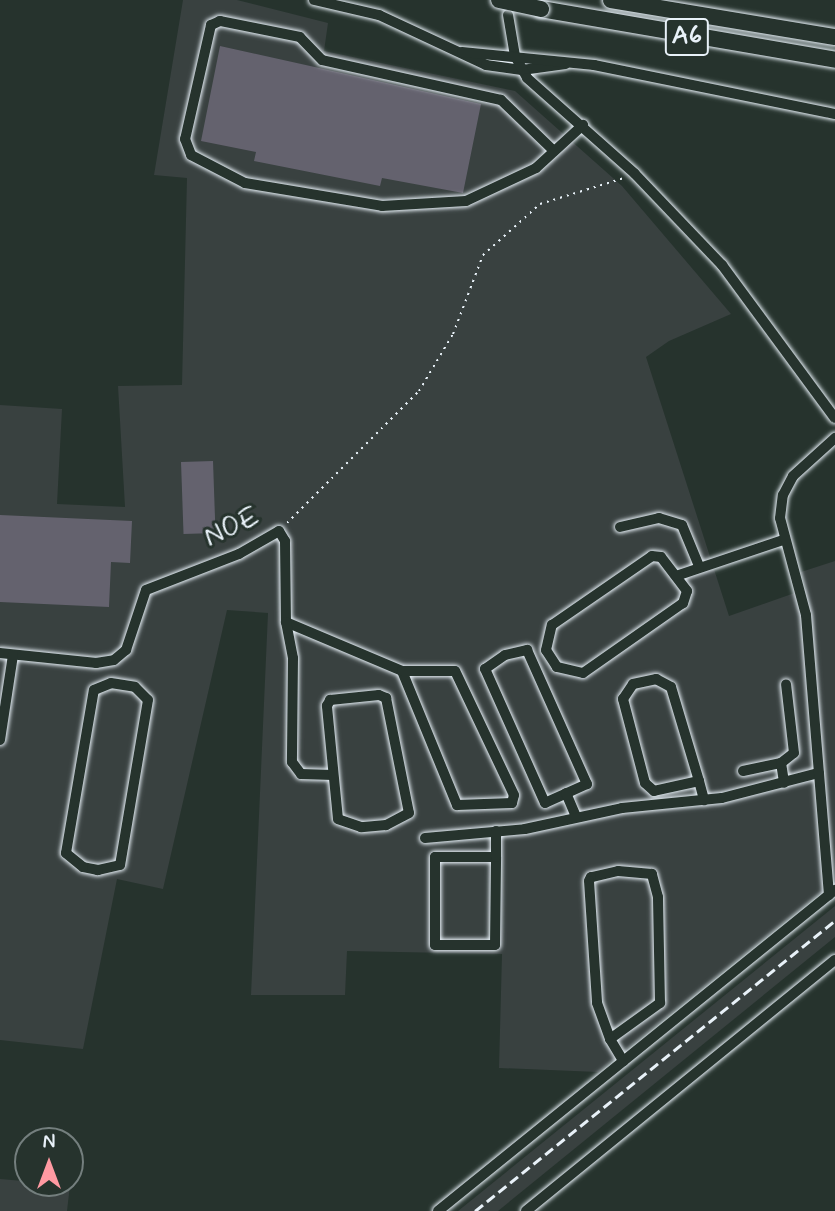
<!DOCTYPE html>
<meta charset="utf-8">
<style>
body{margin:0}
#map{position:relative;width:835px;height:1211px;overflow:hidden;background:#26332d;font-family:Mynerve,sans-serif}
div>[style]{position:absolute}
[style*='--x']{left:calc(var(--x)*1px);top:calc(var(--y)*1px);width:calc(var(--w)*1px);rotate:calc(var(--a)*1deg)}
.built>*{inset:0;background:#394140}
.building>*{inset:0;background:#64626e;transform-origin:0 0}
.path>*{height:2px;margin-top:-1px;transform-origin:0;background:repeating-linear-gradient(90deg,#e8f1f8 0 2px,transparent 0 7px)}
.roads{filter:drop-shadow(0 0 2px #e8f1f8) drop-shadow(0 0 2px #e8f1f8)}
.minor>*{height:10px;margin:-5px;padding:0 5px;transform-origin:5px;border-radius:5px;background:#26332d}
.highway>*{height:16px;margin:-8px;padding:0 8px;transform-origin:8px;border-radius:8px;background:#26332d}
.rail>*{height:2.5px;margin-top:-1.25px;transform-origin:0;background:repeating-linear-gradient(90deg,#e8f1f8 0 10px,transparent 0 15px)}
.bridges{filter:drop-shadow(0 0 2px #e8f1f8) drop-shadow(0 0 2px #e8f1f8)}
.highway-bridge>*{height:16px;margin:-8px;padding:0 8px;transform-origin:8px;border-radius:8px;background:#26332d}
span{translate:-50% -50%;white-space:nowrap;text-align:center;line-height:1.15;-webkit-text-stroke:6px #26332d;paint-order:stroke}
.shield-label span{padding:2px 5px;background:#26332d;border:2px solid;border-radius:5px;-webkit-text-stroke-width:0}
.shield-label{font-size:26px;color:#e8f1f8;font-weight:700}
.street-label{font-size:28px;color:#e8f1f8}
.north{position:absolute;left:14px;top:1127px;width:70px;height:70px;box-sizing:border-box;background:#26332d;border:2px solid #747f7e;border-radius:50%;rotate:0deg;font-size:19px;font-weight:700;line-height:28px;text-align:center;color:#e8f1f8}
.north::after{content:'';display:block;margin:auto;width:24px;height:32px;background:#ff9aa2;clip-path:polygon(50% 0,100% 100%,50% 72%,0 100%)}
</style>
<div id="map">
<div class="built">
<div style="clip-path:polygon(183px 0,237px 0,328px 23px,324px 51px,515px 91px,622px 186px,731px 314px,669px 341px,646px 357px,729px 616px,806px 589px,801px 572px,835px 561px,835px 881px,598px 1072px,499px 1068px,502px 954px,347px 951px,345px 995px,251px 995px,268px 613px,227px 610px,163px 889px,117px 879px,83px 1049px,0 1040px,0 405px,62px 409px,57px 504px,125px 507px,118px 386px,182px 385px,187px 178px,154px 175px)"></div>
<div style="clip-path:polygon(835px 906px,835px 937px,498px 1211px,458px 1211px)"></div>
<div style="clip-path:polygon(0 1179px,70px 1185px,67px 1211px,0 1211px)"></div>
</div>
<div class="building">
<div style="clip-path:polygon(220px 46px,481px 104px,463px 193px,382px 178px,380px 186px,254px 161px,256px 152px,201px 141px)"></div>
<div style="left:213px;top:461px;width:72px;height:32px;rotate:88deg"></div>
<div style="clip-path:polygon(0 515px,132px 521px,130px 563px,111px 562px,109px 607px,0 602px)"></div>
</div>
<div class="path">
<div style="--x:287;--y:523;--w:187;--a:-45"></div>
<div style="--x:419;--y:391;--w:66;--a:-59.2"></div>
<div style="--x:453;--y:334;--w:85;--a:-69.2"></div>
<div style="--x:483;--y:255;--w:76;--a:-41.8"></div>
<div style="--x:540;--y:204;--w:88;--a:-17.2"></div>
</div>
<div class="roads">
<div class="minor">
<div style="--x:314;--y:0;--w:67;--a:13"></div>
<div style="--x:379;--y:15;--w:118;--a:25"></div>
<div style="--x:486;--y:65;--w:36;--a:8"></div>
<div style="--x:522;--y:70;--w:44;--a:-7.8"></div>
<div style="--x:508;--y:15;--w:42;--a:80.3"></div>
<div style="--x:515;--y:56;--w:25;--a:61"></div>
<div style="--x:527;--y:78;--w:144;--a:41.6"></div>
<div style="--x:635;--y:174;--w:126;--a:46.3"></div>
<div style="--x:722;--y:265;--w:190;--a:53.6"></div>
<div style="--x:462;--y:52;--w:133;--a:5.6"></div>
<div style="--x:594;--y:65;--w:246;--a:11.5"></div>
<div style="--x:554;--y:151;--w:74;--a:-136.1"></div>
<div style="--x:501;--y:100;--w:183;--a:-167.4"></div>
<div style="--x:322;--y:60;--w:32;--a:-134"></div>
<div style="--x:300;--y:37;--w:82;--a:-168.7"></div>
<div style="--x:220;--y:21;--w:10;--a:156"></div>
<div style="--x:211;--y:25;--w:117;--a:102.8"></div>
<div style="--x:185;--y:139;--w:17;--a:69"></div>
<div style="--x:191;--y:155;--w:61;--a:27.4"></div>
<div style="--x:245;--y:183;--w:139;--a:9.5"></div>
<div style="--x:382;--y:206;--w:84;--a:-3.4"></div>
<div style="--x:466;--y:201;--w:77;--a:-25.2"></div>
<div style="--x:536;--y:168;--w:64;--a:-42.5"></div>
<div style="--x:620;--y:527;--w:40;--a:-13"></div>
<div style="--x:659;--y:518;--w:24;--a:17"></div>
<div style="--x:682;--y:525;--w:44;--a:67.5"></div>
<div style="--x:652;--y:556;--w:9;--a:6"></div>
<div style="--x:661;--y:557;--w:43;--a:52.6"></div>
<div style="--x:687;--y:591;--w:13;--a:108"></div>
<div style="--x:683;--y:603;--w:122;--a:145"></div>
<div style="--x:583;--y:673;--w:27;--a:-167"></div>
<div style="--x:557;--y:667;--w:20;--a:-123"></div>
<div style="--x:546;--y:650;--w:26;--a:-77"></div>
<div style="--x:552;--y:625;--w:121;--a:-34.6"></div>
<div style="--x:676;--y:576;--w:113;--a:-18.6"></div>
<div style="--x:286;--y:622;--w:126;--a:22.9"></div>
<div style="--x:402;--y:671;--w:145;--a:67.7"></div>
<div style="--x:457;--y:805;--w:55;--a:-2.1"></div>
<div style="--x:512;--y:803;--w:8;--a:-76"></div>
<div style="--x:514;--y:795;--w:137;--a:-115.4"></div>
<div style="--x:455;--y:671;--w:53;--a:180"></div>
<div style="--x:527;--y:650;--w:147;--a:65.9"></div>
<div style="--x:587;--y:784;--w:46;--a:155.7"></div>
<div style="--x:545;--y:803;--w:147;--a:-114.1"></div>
<div style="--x:485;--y:669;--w:24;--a:-35"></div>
<div style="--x:505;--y:655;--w:23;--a:-13"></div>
<div style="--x:0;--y:653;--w:97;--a:5.9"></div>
<div style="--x:96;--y:663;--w:18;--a:-9"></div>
<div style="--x:114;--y:660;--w:16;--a:-40"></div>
<div style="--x:126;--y:650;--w:63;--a:-71.6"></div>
<div style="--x:146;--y:590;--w:100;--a:-21.2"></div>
<div style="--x:239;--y:554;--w:46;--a:-29.9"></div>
<div style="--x:279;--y:531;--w:12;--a:59"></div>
<div style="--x:285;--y:541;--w:81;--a:89.3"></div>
<div style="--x:286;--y:622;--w:37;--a:79"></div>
<div style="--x:293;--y:658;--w:104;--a:90.6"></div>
<div style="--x:292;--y:762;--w:15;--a:53"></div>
<div style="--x:301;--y:774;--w:32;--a:2"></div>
<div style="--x:111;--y:683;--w:24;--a:9"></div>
<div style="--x:135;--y:687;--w:18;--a:45"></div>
<div style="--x:148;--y:700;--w:167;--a:99.6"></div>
<div style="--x:120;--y:865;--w:23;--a:167"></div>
<div style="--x:98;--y:870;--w:15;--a:-169"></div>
<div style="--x:83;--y:867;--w:22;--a:-141"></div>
<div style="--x:66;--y:853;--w:165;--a:-80.3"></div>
<div style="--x:94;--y:690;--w:18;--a:-22"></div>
<div style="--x:379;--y:695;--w:8;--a:23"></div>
<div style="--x:386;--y:698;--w:117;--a:78.7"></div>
<div style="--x:409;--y:813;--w:26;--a:152"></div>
<div style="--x:386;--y:825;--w:25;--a:175"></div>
<div style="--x:361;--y:827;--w:24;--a:-161"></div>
<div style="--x:338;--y:819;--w:114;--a:-95.6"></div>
<div style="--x:327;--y:706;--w:7;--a:-63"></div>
<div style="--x:330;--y:700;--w:49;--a:-5.8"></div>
<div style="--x:0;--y:740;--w:86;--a:-81.3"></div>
<div style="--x:781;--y:763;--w:16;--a:-38"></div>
<div style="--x:794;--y:753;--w:69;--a:-96.6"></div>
<div style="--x:743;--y:771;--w:39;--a:-12"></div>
<div style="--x:781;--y:763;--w:20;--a:81"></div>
<div style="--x:699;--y:781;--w:46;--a:167.5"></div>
<div style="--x:654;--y:791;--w:12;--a:-138"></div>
<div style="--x:645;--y:783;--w:87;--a:-104.7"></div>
<div style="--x:623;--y:699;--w:18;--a:-56"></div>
<div style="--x:633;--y:684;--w:24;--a:-12"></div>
<div style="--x:656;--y:679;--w:17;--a:28"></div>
<div style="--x:671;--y:687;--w:98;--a:73.4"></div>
<div style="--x:699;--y:781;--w:20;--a:75"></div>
<div style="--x:566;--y:793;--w:25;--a:67"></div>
<div style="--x:425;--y:838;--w:100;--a:-5.1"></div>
<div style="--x:525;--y:829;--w:99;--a:-12.2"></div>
<div style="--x:622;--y:808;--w:100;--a:-5.7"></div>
<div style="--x:722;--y:798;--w:100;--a:-14.5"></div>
<div style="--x:496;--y:857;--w:61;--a:180"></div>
<div style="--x:435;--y:857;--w:88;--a:90"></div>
<div style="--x:435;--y:945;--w:60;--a:0"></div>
<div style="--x:495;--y:945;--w:88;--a:-89.3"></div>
<div style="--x:496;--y:857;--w:26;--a:-90"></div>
<div style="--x:829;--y:895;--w:281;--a:-94.7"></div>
<div style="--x:806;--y:615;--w:100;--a:-105"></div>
<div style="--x:780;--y:518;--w:23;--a:-83"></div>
<div style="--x:783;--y:495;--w:21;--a:-62"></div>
<div style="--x:793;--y:476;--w:57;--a:-42.1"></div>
<div style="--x:610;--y:1039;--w:62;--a:-35.8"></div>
<div style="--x:660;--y:1003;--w:106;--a:-91.1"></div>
<div style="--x:658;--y:897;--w:24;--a:-105"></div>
<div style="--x:652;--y:874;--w:34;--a:-175"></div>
<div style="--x:618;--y:871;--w:28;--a:167"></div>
<div style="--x:591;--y:877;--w:4;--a:117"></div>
<div style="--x:589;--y:881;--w:122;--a:86.2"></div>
<div style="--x:597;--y:1003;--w:38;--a:70"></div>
<div style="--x:610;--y:1039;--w:26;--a:59"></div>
<div style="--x:438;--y:1211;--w:511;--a:-38.96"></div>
<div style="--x:526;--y:1211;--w:398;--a:-39.1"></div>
</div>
<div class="highway">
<div style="--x:611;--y:0;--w:227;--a:9.4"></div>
<div style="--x:541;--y:9;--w:298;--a:9.8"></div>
</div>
</div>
<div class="rail">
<div style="--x:475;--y:1211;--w:463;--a:-38.9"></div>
</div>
<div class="bridges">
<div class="highway-bridge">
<div style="--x:499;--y:0;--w:43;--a:12.1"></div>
</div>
</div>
<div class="shield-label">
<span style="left:687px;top:37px">Α6</span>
</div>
<div class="street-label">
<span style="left:232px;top:528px;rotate:-25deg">NOE</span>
</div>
<div class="north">N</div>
</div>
